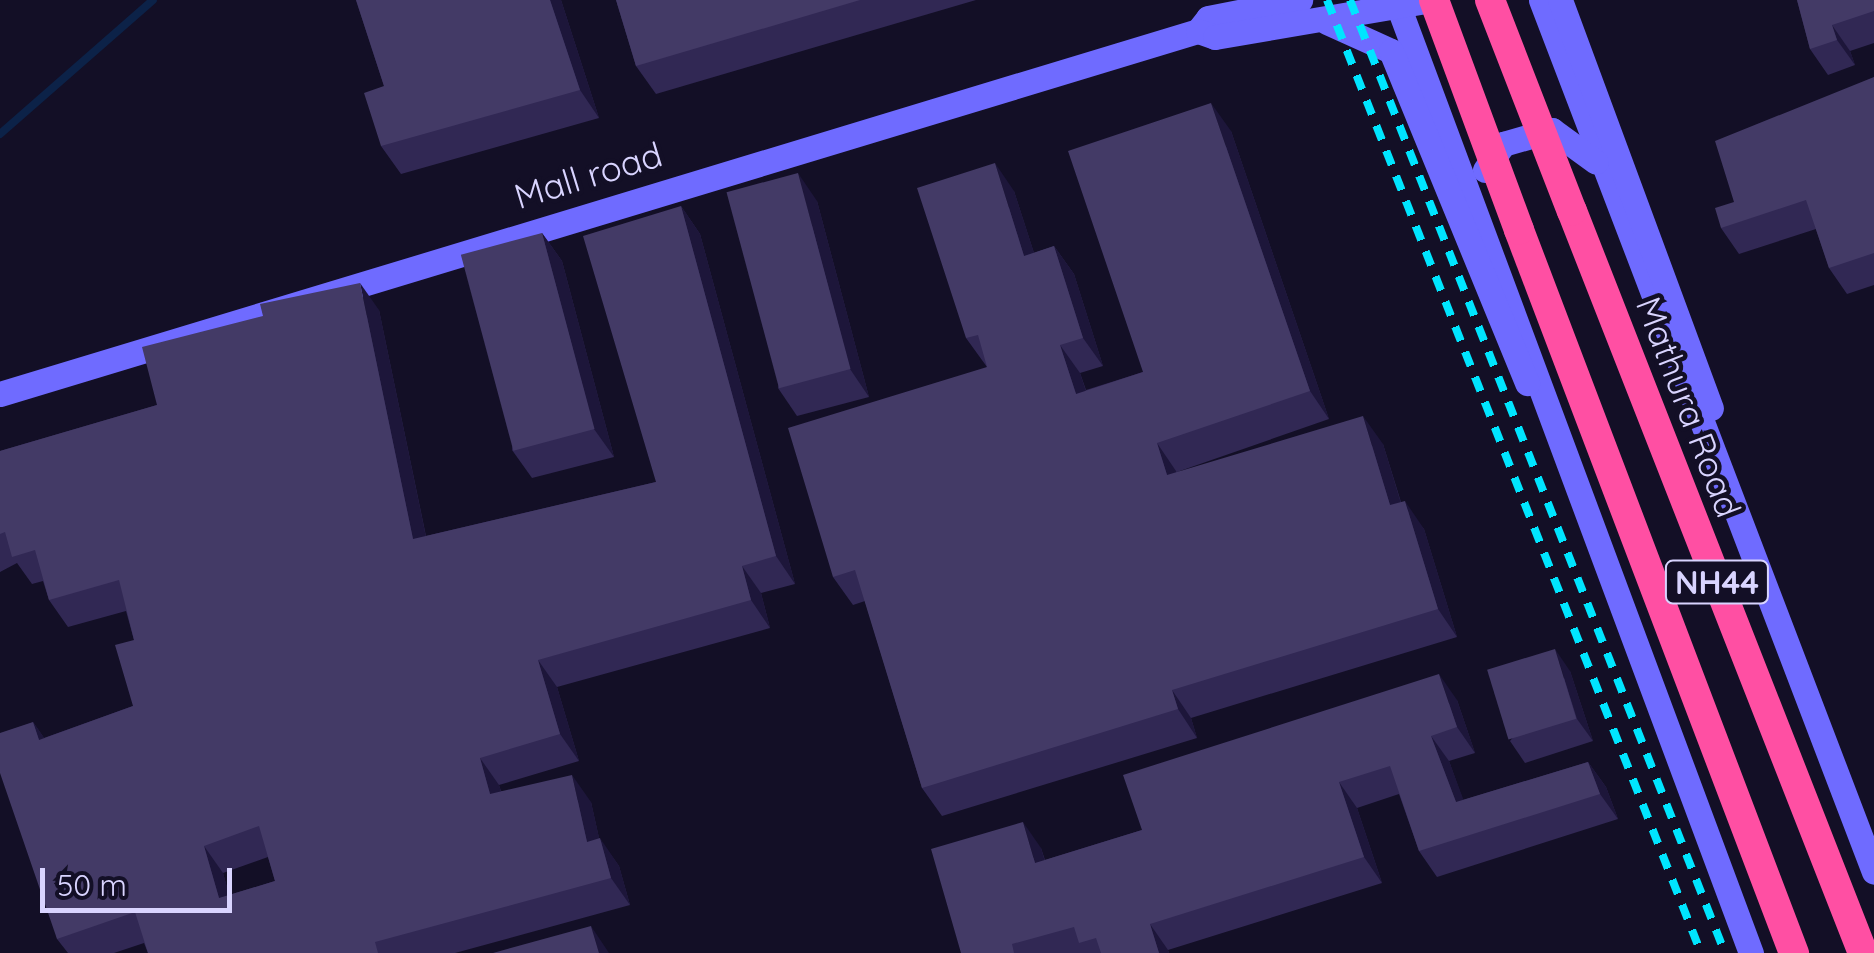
<!DOCTYPE html>
<style>
body{margin:0}
#map{position:relative;width:1874px;height:953px;overflow:hidden;background:#130f26;font-family:Quicksand,sans-serif}
div>[style]{position:absolute}
[style*='--x']{left:calc(var(--x)*1px);top:calc(var(--y)*1px);width:calc(var(--w)*1px);rotate:calc(var(--a)*1deg)}
.stream>*{height:8px;margin:-4px;padding:0 4px;transform-origin:4px;border-radius:4px;background:#0c2248}
.secondary>*{height:25px;margin:-12.5px;padding:0 12.5px;transform-origin:12.5px;border-radius:12.5px;background:#6f6bff}
.highway>*{height:30px;margin:-15px;padding:0 15px;transform-origin:15px;border-radius:15px;background:#ff4fa3}
.rail>*{height:8px;margin-top:-4px;transform-origin:0;background:repeating-linear-gradient(90deg,#00e5ff 0 15px,transparent 0 27px)}
.highway-bridge>*{height:30px;margin:-15px;padding:0 15px;transform-origin:15px;border-radius:15px;background:#ff4fa3}
.wall>*{inset:0;background:#312854}
.shaded-wall>*{inset:0;background:#1d163a}
.building>*{inset:0;background:#433a66;transform-origin:0 0}
span{translate:-50% -50%;white-space:nowrap;text-align:center;line-height:1.15;-webkit-text-stroke:9px #130f26;paint-order:stroke}
.shield-label span{padding:2px 8px;background:#130f26;border:2px solid;border-radius:8px;-webkit-text-stroke-width:0}
.shield-label{font-size:32px;color:#d9d4ff;font-weight:700}
.street-label{font-size:35px;color:#d9d4ff}
.scale{position:absolute;left:40px;top:868px;width:192px;height:45px;box-sizing:border-box;border:5px solid #d9d4ff;border-top:0;padding-left:12px;font-size:30px;line-height:35px;white-space:nowrap;color:#d9d4ff;-webkit-text-stroke:8px #130f26;paint-order:stroke}
</style>
<div id="map">
<div class="stream">
<div style="--x:0;--y:134;--w:203;--a:-41.2"></div>
</div>
<div class="secondary">
<div style="--x:1396;--y:0;--w:1017;--a:69.57"></div>
<div style="--x:1541;--y:0;--w:933;--a:69.1"></div>
<div style="--x:1560;--y:0;--w:435;--a:69.7"></div>
<div style="--x:1327;--y:22;--w:70;--a:24.4"></div>
<div style="--x:1391;--y:51;--w:359;--a:67.7"></div>
<div style="--x:1198;--y:31;--w:16;--a:-52"></div>
<div style="--x:1208;--y:18;--w:94;--a:-11.1"></div>
<div style="--x:1485;--y:170;--w:32;--a:-55"></div>
<div style="--x:1503;--y:144;--w:51;--a:-15.9"></div>
<div style="--x:1552;--y:130;--w:54;--a:36"></div>
<div style="--x:0;--y:394;--w:1252;--a:-16.86"></div>
<div style="--x:1198;--y:31;--w:18;--a:19"></div>
<div style="--x:1215;--y:37;--w:220;--a:-9.7"></div>
</div>
<div class="highway">
<div style="--x:1572;--y:211;--w:797;--a:68.59"></div>
<div style="--x:1519;--y:230;--w:774;--a:69.18"></div>
</div>
<div class="rail">
<div style="--x:1327;--y:0;--w:1024;--a:68.57"></div>
<div style="--x:1350;--y:0;--w:1024;--a:68.52"></div>
</div>
<div class="highway-bridge">
<div style="--x:1434;--y:0;--w:245;--a:69.7"></div>
<div style="--x:1490;--y:0;--w:226;--a:68.8"></div>
</div>
<div class="wall">
<div style="clip-path:polygon(356px 0,561px 0,599px 118px,401px 174px,381px 146px,384px 86px)"></div>
<div style="clip-path:polygon(616px 0,976px 0,656px 94px,636px 66px)"></div>
<div style="clip-path:polygon(1797px 0,1874px 0,1874px 43px,1850px 51px,1855px 65px,1828px 75px,1810px 49px)"></div>
<div style="clip-path:polygon(1874px 77px,1874px 285px,1847px 294px,1829px 268px,1816px 229px,1739px 254px,1721px 228px,1734px 202px)"></div>
<div style="clip-path:polygon(1231px 131px,1329px 419px,1177px 472px,1383px 444px,1401px 502px,1424px 529px,1457px 637px,1191px 718px,1197px 738px,942px 816px,922px 788px,865px 601px,853px 605px,833px 577px,987px 367px,966px 338px,1014px 191px,1034px 253px,1054px 246px,1074px 274px,1103px 366px,1080px 373px,1086px 390px,1143px 372px)"></div>
<div style="clip-path:polygon(817px 201px,869px 397px,797px 416px,778px 388px)"></div>
<div style="clip-path:polygon(evenodd,681px 206px,700px 234px,795px 584px,761px 593px,770px 628px,557px 687px,579px 761px,499px 785px,501px 791px,591px 802px,599px 838px,619px 866px,630px 905px,455px 953px,148px 953px,144px 943px,114px 953px,68px 953px,57px 939px,33px 722px,44px 738px,133px 706px,134px 640px,126px 611px,68px 627px,49px 600px,43px 581px,32px 584px,17px 563px,0 572px,0 451px,157px 405px,379px 310px,426px 536px,656px 482px,681px 206px,268px 857px,275px 881px,229px 895px,223px 873px,268px 857px)"></div>
<div style="clip-path:polygon(542px 233px,562px 261px,614px 457px,532px 478px,512px 450px)"></div>
<div style="clip-path:polygon(1570px 671px,1593px 741px,1525px 763px,1510px 741px)"></div>
<div style="clip-path:polygon(1457px 700px,1475px 753px,1449px 761px,1463px 800px,1588px 762px,1606px 787px,1618px 819px,1437px 877px,1419px 851px,1399px 794px,1357px 808px,1382px 883px,1168px 950px,1169px 953px,961px 953px,1041px 848px,1045px 860px,1142px 830px)"></div>
</div>
<div class="shaded-wall">
<div style="clip-path:polygon(550px 0,561px 0,599px 118px,580px 90px)"></div>
<div style="clip-path:polygon(1832px 25px,1850px 51px,1855px 65px,1837px 40px)"></div>
<div style="clip-path:polygon(1211px 103px,1231px 131px,1329px 419px,1310px 391px)"></div>
<div style="clip-path:polygon(995px 163px,1014px 191px,1044px 284px,1024px 256px)"></div>
<div style="clip-path:polygon(798px 173px,817px 201px,869px 397px,850px 369px)"></div>
<div style="clip-path:polygon(681px 206px,700px 234px,795px 584px,776px 556px)"></div>
<div style="clip-path:polygon(542px 233px,562px 261px,614px 457px,594px 429px)"></div>
<div style="clip-path:polygon(1054px 246px,1074px 274px,1103px 366px,1083px 338px)"></div>
<div style="clip-path:polygon(360px 283px,379px 310px,432px 566px,413px 539px)"></div>
<div style="clip-path:polygon(1060px 345px,1080px 373px,1096px 422px,1076px 394px)"></div>
<div style="clip-path:polygon(1363px 416px,1383px 444px,1410px 533px,1390px 505px)"></div>
<div style="clip-path:polygon(1157px 443px,1176px 471px,1187px 503px,1167px 475px)"></div>
<div style="clip-path:polygon(1405px 501px,1424px 529px,1457px 637px,1438px 609px)"></div>
<div style="clip-path:polygon(742px 566px,761px 593px,770px 628px,751px 600px)"></div>
<div style="clip-path:polygon(1555px 649px,1570px 671px,1593px 741px,1577px 719px)"></div>
<div style="clip-path:polygon(538px 660px,557px 687px,579px 761px,560px 734px)"></div>
<div style="clip-path:polygon(1439px 674px,1457px 700px,1475px 753px,1457px 727px)"></div>
<div style="clip-path:polygon(1172px 690px,1191px 718px,1197px 738px,1178px 709px)"></div>
<div style="clip-path:polygon(33px 722px,52px 749px,39px 740px)"></div>
<div style="clip-path:polygon(1431px 736px,1449px 761px,1474px 828px,1456px 802px)"></div>
<div style="clip-path:polygon(480px 758px,499px 785px,510px 821px,490px 794px)"></div>
<div style="clip-path:polygon(1588px 762px,1606px 787px,1618px 819px,1600px 794px)"></div>
<div style="clip-path:polygon(572px 775px,591px 802px,606px 869px,587px 842px)"></div>
<div style="clip-path:polygon(1339px 782px,1357px 808px,1382px 883px,1364px 857px)"></div>
<div style="clip-path:polygon(1023px 822px,1041px 848px,1053px 889px,1035px 863px)"></div>
<div style="clip-path:polygon(600px 838px,619px 866px,630px 905px,611px 878px)"></div>
<div style="clip-path:polygon(204px 846px,223px 873px,238px 925px,219px 898px)"></div>
<div style="clip-path:polygon(1150px 924px,1168px 950px,1169px 953px,1159px 953px)"></div>
<div style="clip-path:polygon(591px 926px,609px 953px,599px 953px)"></div>
</div>
<div class="building">
<div style="clip-path:polygon(356px 0,550px 0,580px 90px,381px 146px,364px 93px,384px 86px)"></div>
<div style="clip-path:polygon(616px 0,860px 0,636px 66px)"></div>
<div style="clip-path:polygon(1797px 0,1874px 0,1874px 11px,1832px 25px,1837px 40px,1810px 49px)"></div>
<div style="clip-path:polygon(1874px 77px,1874px 253px,1829px 268px,1806px 200px,1721px 228px,1715px 208px,1734px 202px,1715px 141px)"></div>
<div style="clip-path:polygon(1211px 103px,1310px 391px,1157px 443px,1167px 475px,1363px 416px,1390px 505px,1405px 501px,1438px 609px,1172px 690px,1178px 709px,922px 788px,855px 570px,833px 577px,788px 428px,987px 367px,978px 335px,966px 338px,917px 188px,995px 163px,1024px 256px,1054px 246px,1083px 338px,1060px 345px,1076px 394px,1143px 372px,1068px 151px)"></div>
<div style="left:798px;top:173px;width:203px;height:74px;rotate:75deg"></div>
<div style="clip-path:polygon(evenodd,681px 206px,776px 556px,742px 566px,751px 600px,538px 660px,560px 734px,480px 758px,490px 794px,572px 775px,587px 842px,600px 838px,611px 878px,375px 942px,378px 953px,148px 953px,135px 912px,57px 939px,0 773px,0 733px,33px 722px,39px 740px,133px 706px,115px 645px,134px 640px,119px 580px,49px 600px,35px 550px,12px 557px,5px 532px,0 534px,0 451px,157px 405px,142px 347px,263px 316px,260px 304px,360px 283px,413px 539px,656px 482px,583px 236px,681px 206px,259px 826px,275px 881px,219px 898px,204px 846px,259px 826px)"></div>
<div style="left:542px;top:233px;width:203px;height:84px;rotate:75deg"></div>
<div style="left:1555px;top:649px;width:73px;height:71px;rotate:73deg"></div>
<div style="clip-path:polygon(1439px 674px,1457px 727px,1431px 736px,1456px 802px,1588px 762px,1600px 794px,1419px 851px,1390px 766px,1339px 782px,1364px 857px,1150px 924px,1159px 953px,1101px 953px,1096px 938px,1079px 943px,1074px 927px,1012px 944px,1014px 953px,961px 953px,931px 849px,1023px 822px,1035px 863px,1142px 830px,1123px 775px)"></div>
<div style="clip-path:polygon(591px 926px,599px 953px,493px 953px)"></div>
</div>
<div class="shield-label">
<span style="left:1717px;top:582px">NH44</span>
</div>
<div class="street-label">
<span style="left:588px;top:175px;rotate:-17deg">Mall road</span>
<span style="left:1689px;top:407px;rotate:69deg">Mathura Road</span>
</div>
<div class="scale">50 m</div>
</div>
